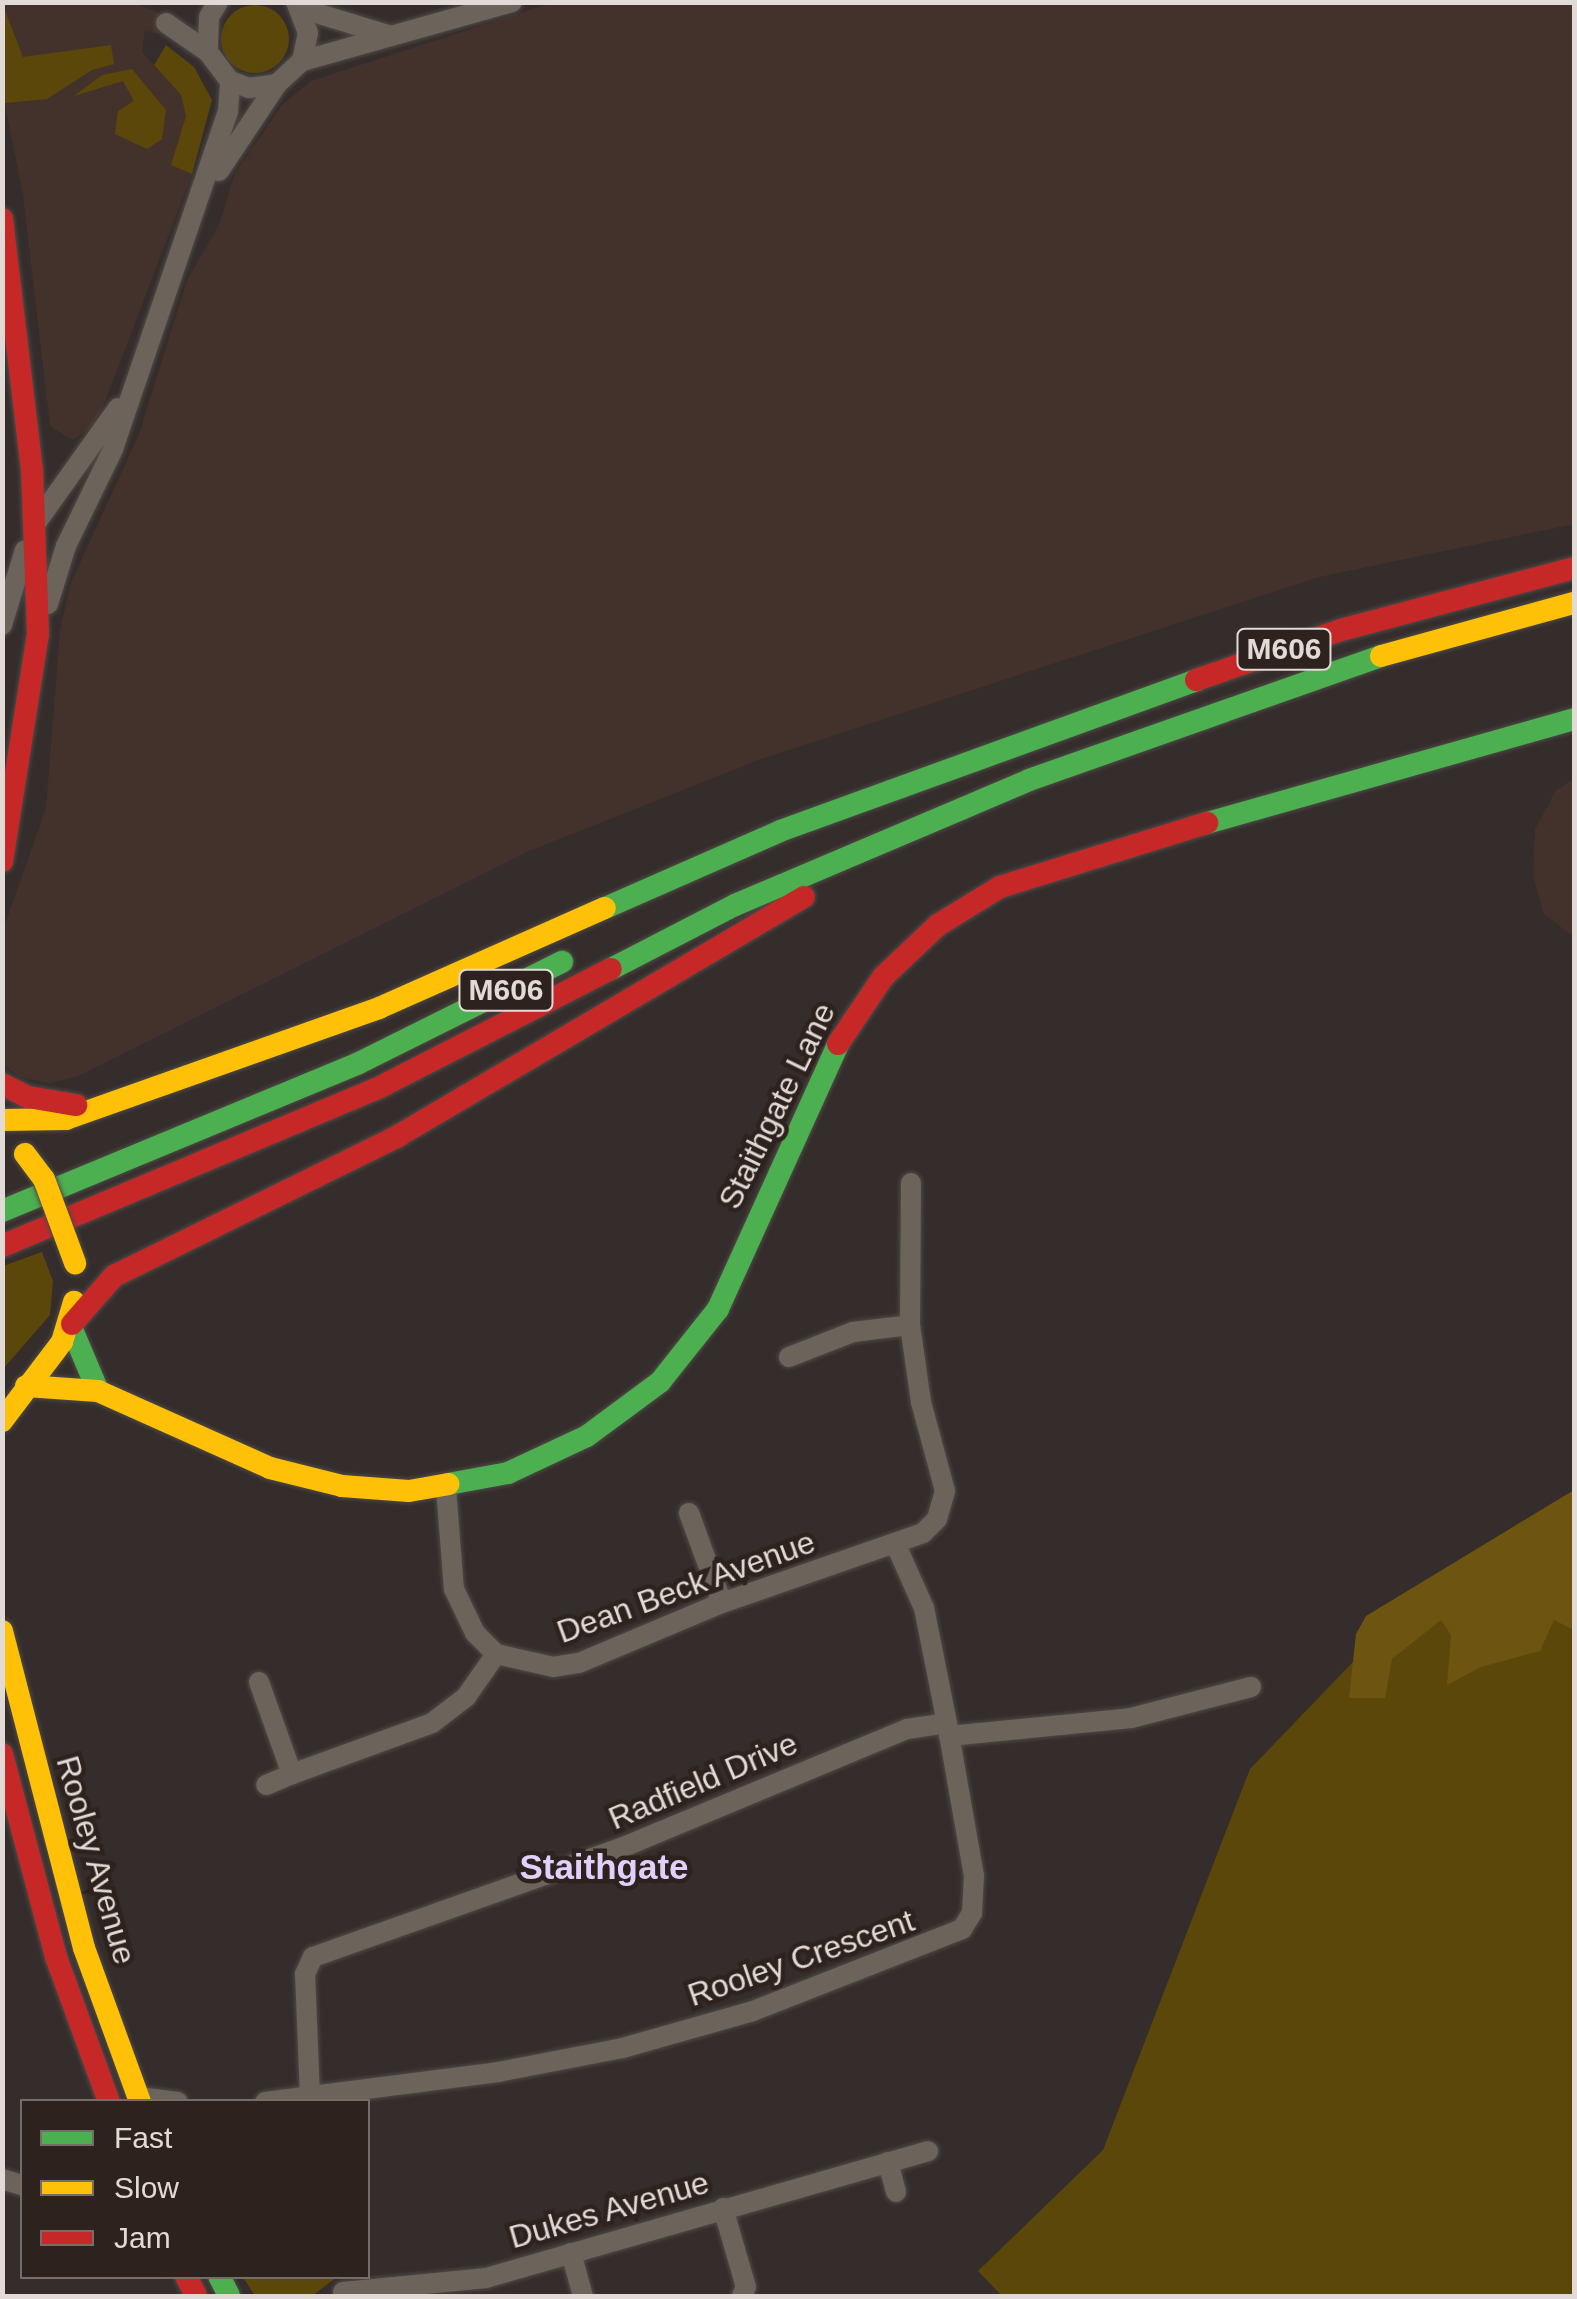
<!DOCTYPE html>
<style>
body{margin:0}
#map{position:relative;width:1577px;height:2299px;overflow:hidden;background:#342d2b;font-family:Helvetica,sans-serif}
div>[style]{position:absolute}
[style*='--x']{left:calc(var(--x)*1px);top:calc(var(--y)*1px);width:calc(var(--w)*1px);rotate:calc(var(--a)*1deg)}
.built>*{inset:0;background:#43322b}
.green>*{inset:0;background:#5c470b}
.round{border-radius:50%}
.forest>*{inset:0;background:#6d5410}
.roads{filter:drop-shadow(0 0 2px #4f4a47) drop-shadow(0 0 2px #4f4a47)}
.street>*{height:20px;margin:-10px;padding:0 10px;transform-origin:10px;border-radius:10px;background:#6c635b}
.fast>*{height:22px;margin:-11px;padding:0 11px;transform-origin:11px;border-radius:11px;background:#4caf50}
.slow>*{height:22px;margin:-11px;padding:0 11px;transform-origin:11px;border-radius:11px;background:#ffc107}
.jam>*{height:22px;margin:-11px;padding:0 11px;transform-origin:11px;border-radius:11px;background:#c62828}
.bridges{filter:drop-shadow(0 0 2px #4f4a47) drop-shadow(0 0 2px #4f4a47)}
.slow-bridge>*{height:22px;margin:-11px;padding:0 11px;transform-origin:11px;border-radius:11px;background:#ffc107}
span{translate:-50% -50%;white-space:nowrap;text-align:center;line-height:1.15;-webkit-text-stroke:9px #2e221e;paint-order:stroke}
.shield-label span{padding:2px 8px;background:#2e221e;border:2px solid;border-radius:8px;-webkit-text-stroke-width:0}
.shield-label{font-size:30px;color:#e2dad7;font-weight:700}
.street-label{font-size:32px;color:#e2dad7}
.neighbourhood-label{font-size:35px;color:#dfd1fc;font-weight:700}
.frame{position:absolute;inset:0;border:5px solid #e2dad7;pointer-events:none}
.legend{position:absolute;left:20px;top:2099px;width:350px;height:180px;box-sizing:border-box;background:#2e221e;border:2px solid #766c68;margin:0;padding:12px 18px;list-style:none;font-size:30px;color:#e2dad7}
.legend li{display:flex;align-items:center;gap:20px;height:50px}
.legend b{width:50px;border:2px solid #766c68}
</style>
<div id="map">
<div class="built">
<div style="clip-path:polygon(2px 3px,135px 3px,161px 14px,159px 34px,145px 30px,142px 52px,181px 95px,186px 116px,172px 164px,192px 174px,104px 404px,93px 426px,73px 440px,50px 426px,23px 195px,4px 100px)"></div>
<div style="clip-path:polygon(551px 3px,1574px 3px,1574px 524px,1319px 577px,761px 759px,529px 851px,76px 1077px,49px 1083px,20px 1077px,3px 1064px,2px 933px,46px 808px,60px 631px,70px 585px,139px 434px,187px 280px,219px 225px,235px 173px,282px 105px,311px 81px)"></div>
<div style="clip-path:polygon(1574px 778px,1574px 937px,1544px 914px,1533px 876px,1535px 829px,1556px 791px)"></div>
</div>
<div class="green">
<div style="clip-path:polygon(2px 3px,23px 57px,111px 45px,114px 64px,92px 70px,47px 99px,5px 103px)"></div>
<div class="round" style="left:221px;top:5px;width:68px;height:68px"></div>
<div style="clip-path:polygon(166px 45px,194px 67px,212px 100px,192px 174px,171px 165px,186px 116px,181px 95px,154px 65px)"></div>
<div style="clip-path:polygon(132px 69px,166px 110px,162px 139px,147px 149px,115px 134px,118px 111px,134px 101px,123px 81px,74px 96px,102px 75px)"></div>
<div style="clip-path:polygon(42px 1252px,53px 1281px,50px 1315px,3px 1369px,3px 1266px)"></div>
<div style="clip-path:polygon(1574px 1511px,1574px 2296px,1002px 2296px,978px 2271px,1103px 2150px,1250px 1769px,1377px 1637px)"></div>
<div style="clip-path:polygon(243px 2277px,337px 2277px,312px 2296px,255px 2296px)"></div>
</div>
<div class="forest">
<div style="clip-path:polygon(1574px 1490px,1574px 1630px,1554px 1620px,1540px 1651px,1481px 1667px,1447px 1685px,1451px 1635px,1441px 1620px,1392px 1659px,1385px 1698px,1349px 1698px,1356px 1634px,1366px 1616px)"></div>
</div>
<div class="roads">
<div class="street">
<div style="--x:218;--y:2;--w:17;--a:121"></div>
<div style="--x:209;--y:17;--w:35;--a:92"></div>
<div style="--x:208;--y:52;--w:36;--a:53"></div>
<div style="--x:230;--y:81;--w:20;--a:20"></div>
<div style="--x:249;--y:88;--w:28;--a:-8"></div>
<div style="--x:277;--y:84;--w:34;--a:-43"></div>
<div style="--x:302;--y:61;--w:29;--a:-78"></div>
<div style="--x:308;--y:33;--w:33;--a:-111"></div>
<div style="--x:300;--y:8;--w:92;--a:17.1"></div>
<div style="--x:166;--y:23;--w:51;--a:34.6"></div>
<div style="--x:302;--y:61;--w:218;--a:-15.7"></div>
<div style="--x:219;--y:171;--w:105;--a:-56.3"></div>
<div style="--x:36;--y:523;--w:141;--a:-54.5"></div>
<div style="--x:48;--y:604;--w:61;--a:-72.8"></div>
<div style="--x:66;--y:546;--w:108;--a:-64.1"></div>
<div style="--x:113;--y:449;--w:356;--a:-71.2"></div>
<div style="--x:228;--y:112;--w:31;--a:-86"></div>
<div style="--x:2;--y:625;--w:78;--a:-73"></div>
<div style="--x:789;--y:1357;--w:69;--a:-21.3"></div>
<div style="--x:853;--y:1332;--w:57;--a:-7"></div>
<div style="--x:446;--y:1488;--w:101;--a:85.5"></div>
<div style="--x:454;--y:1589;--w:49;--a:64.5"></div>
<div style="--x:475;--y:1633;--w:30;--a:45"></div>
<div style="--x:496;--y:1654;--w:58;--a:12.8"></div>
<div style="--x:553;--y:1667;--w:26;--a:-9"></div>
<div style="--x:579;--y:1663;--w:155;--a:-22.8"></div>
<div style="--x:722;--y:1603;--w:213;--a:-19.2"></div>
<div style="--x:923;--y:1533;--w:20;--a:-45"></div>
<div style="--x:937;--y:1519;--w:29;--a:-74"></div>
<div style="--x:945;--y:1491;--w:92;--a:-105.1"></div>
<div style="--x:921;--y:1402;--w:78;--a:-98.1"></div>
<div style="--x:910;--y:1325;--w:142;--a:-89.6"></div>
<div style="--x:689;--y:1513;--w:96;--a:69.9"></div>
<div style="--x:259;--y:1682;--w:98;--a:70.3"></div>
<div style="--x:292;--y:1774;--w:28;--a:157"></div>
<div style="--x:949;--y:1736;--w:183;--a:-5.6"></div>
<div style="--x:1131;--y:1718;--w:124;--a:-14.5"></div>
<div style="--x:292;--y:1774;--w:149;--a:-20"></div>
<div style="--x:432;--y:1723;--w:43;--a:-37.4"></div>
<div style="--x:466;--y:1697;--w:52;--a:-55.1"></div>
<div style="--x:138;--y:2097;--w:40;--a:7.1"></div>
<div style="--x:310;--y:2097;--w:123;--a:-92.3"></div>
<div style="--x:305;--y:1974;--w:19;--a:-65"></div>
<div style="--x:313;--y:1957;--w:327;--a:-19.5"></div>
<div style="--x:621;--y:1848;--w:310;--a:-22.6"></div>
<div style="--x:907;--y:1729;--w:40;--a:-8.5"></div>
<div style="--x:265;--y:2102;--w:235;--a:-7.3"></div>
<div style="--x:498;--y:2072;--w:127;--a:-10.9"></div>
<div style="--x:623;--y:2048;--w:135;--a:-15.9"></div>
<div style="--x:753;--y:2011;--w:225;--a:-21.4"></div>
<div style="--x:962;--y:1929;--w:19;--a:-58"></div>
<div style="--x:972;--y:1913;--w:37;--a:-87"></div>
<div style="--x:974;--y:1876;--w:155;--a:-100"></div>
<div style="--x:947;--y:1723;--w:117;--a:-101.3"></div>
<div style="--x:924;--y:1608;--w:69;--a:-114"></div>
<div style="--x:888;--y:2162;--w:31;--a:75"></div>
<div style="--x:2;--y:2179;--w:21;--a:17"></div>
<div style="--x:723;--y:2208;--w:82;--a:73.8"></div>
<div style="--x:746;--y:2287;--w:10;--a:114"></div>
<div style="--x:571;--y:2253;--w:45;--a:74.4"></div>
<div style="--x:343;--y:2292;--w:144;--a:-5.6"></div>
<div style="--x:486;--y:2278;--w:460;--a:-16"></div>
</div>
<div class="fast">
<div style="--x:1207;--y:823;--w:381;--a:-15.8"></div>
<div style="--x:605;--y:908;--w:191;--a:-23.7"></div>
<div style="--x:780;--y:831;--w:443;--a:-19.9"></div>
<div style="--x:611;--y:969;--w:140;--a:-27.3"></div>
<div style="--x:735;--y:905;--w:319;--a:-23"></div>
<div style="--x:1029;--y:780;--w:373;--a:-19.4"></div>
<div style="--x:2;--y:1211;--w:386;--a:-22.5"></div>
<div style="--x:359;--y:1063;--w:227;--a:-26.5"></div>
<div style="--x:71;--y:1327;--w:69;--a:67.1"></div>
<div style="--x:448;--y:1484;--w:61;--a:-10.4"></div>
<div style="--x:508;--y:1473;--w:87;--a:-25.1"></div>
<div style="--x:587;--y:1436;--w:91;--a:-36.5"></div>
<div style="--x:660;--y:1382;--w:93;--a:-51.5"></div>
<div style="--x:718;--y:1309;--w:291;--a:-65.6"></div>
<div style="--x:219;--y:2276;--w:22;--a:63"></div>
</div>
<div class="slow">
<div style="--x:1381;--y:656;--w:200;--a:-15.4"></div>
<div style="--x:2;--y:1120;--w:64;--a:-0.9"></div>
<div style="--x:66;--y:1119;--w:332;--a:-19.5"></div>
<div style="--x:379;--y:1008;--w:247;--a:-23.9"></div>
<div style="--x:26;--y:1386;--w:72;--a:4"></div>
<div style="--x:98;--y:1391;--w:188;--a:24.1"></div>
<div style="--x:270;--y:1468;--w:74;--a:14"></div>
<div style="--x:342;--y:1486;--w:67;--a:4.3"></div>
<div style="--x:409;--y:1491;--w:40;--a:-10"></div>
<div style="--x:2;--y:1421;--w:99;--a:-52.8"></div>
<div style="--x:62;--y:1342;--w:42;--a:-73.3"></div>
<div style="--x:2;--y:1631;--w:327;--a:75.5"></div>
<div style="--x:84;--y:1948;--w:164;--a:70"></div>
</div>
<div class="jam">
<div style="--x:2;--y:219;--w:253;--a:83.2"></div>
<div style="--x:32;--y:470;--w:164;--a:87.9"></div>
<div style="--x:38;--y:634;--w:230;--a:99"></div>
<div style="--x:1196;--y:680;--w:153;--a:-19"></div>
<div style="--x:1341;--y:630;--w:241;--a:-14.9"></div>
<div style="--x:838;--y:1044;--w:81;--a:-56.1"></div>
<div style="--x:883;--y:977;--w:76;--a:-43.4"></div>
<div style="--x:938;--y:925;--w:73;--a:-31.5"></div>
<div style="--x:1000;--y:887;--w:217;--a:-17.2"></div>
<div style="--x:2;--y:1084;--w:29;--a:27"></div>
<div style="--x:28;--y:1097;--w:49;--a:9.5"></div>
<div style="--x:2;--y:1246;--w:412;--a:-22.8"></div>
<div style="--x:382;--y:1086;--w:257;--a:-27.1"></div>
<div style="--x:72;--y:1324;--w:64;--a:-48.8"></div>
<div style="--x:114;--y:1276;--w:317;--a:-26.2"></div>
<div style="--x:398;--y:1136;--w:471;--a:-30.5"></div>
<div style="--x:2;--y:1754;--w:210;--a:75.1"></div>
<div style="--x:56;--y:1957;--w:154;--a:69.9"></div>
<div style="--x:186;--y:2276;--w:22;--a:63"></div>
</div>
</div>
<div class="bridges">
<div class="slow-bridge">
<div style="--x:25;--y:1154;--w:31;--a:53"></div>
<div style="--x:44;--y:1179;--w:90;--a:69.7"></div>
</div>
</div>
<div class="shield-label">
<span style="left:1284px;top:649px">M606</span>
<span style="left:506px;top:990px">M606</span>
</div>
<div class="street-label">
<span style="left:777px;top:1106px;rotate:-64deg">Staithgate Lane</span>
<span style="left:686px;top:1587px;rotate:-20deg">Dean Beck Avenue</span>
<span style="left:703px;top:1781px;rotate:-23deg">Radfield Drive</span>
<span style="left:96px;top:1860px;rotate:74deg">Rooley Avenue</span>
<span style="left:801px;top:1958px;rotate:-19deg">Rooley Crescent</span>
<span style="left:609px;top:2210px;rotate:-16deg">Dukes Avenue</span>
</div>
<div class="neighbourhood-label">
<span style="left:604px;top:1867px">Staithgate</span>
</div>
<div class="frame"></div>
<ul class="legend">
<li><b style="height:12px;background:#4caf50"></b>Fast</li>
<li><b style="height:12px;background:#ffc107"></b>Slow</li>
<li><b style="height:12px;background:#c62828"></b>Jam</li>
</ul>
</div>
